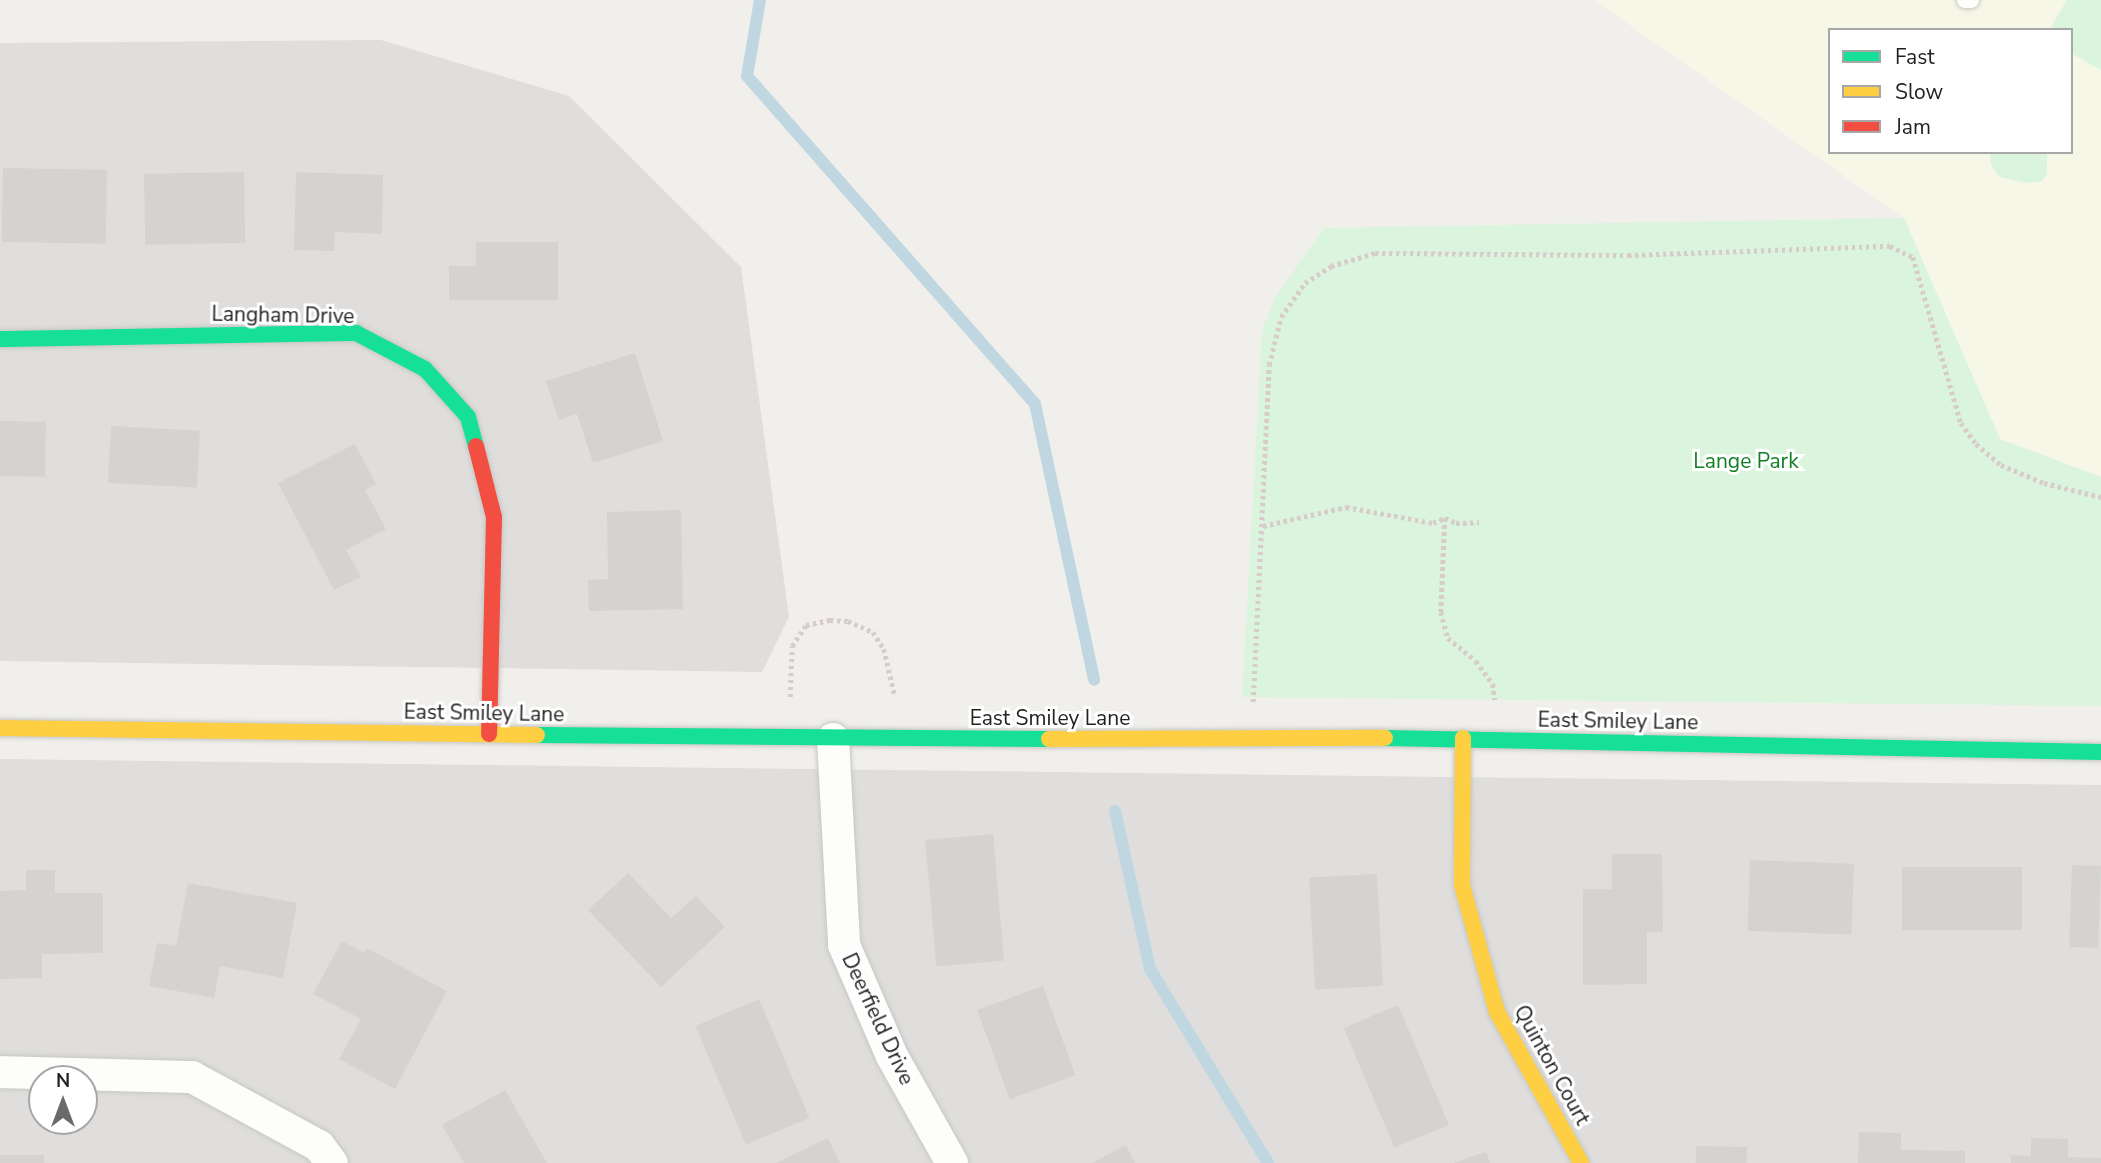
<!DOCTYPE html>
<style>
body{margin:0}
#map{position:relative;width:2101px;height:1163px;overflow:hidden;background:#f0efeb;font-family:"Nunito Sans",sans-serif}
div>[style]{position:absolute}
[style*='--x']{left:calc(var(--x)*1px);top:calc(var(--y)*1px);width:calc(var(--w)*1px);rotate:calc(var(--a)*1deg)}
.residential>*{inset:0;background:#dfdedc}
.education>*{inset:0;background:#f7f7e8}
.park>*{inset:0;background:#dbf4dd}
.stream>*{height:12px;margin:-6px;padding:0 6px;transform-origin:6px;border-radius:6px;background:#c0d7e1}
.building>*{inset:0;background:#d4d3d0;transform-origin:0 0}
.path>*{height:4.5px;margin-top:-2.25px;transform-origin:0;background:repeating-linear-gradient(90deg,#d7ccc9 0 3.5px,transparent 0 7px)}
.roads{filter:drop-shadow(0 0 2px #c7c7c5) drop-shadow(0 0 2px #c7c7c5)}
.lane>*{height:16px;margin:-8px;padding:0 8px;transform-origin:8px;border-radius:8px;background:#fdfdfc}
.street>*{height:32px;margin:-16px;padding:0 16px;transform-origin:16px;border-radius:16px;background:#fdfdfc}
.fast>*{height:16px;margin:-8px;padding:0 8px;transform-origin:8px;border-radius:8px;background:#16e098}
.slow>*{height:16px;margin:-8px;padding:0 8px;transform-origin:8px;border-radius:8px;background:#ffcf43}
.jam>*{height:16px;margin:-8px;padding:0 8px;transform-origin:8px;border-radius:8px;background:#f24e42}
span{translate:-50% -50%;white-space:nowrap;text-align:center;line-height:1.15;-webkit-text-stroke:6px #fff;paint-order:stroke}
.street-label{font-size:21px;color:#222}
.park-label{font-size:21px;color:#108025}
.legend{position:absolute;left:1828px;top:28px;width:245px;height:126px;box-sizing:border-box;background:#fff;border:2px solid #a7a7a7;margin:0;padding:9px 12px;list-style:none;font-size:21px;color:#222}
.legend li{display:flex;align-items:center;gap:14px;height:35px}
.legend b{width:35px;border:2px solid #a7a7a7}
.north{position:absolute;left:28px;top:1065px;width:70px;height:70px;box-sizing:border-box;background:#fff;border:2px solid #a7a7a7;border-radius:50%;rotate:0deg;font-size:19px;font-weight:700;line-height:28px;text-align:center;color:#222}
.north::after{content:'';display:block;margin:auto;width:24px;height:32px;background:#6a6a68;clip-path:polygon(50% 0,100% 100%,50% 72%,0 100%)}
</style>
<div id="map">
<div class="residential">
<div style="clip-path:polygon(381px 40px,569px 96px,741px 267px,789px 617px,762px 672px,0 661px,0 43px)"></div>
<div style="clip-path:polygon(evenodd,0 759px,2101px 785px,2101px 1163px,0 1163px,0 759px,42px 1079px,84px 1079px,84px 1121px,42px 1121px,42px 1079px)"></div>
</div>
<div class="education">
<div style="clip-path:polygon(evenodd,1594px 0,2101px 0,2101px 477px,2000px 439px,1904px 218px,1594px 0,1830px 30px,2071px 30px,2071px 152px,1830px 152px,1830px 30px)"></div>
</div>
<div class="park">
<div style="clip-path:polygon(2067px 0,2101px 0,2101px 70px,2071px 53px,2071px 30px,2049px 30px)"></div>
<div style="clip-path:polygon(1990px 152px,2047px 152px,2047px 174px,2042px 181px,2028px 183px,1999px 177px,1991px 165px)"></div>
<div style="clip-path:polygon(1904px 218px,2000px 439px,2101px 477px,2101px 706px,1242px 697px,1262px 330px,1275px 298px,1324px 228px)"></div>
</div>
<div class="stream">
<div style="--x:760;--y:0;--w:77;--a:99.7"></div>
<div style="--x:747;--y:76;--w:436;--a:48.7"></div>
<div style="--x:1035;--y:404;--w:282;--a:77.9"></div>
<div style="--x:1115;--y:811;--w:162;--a:77.5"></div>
<div style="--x:1150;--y:969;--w:227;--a:58.7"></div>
</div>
<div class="building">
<div style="left:3px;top:168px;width:104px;height:74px;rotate:1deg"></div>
<div style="left:244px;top:172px;width:71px;height:100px;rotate:89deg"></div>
<div style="clip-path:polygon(296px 172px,383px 175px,382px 234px,335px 232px,334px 251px,294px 250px)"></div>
<div style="clip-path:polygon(476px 242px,558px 242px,558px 300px,449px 300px,449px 266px,476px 266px)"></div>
<div style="clip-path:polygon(635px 353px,663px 441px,593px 463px,577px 414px,559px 420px,546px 381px)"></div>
<div style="left:0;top:421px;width:46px;height:55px;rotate:1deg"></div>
<div style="left:111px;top:426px;width:89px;height:57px;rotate:3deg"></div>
<div style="clip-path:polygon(355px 444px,376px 484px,365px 490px,386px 529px,346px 550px,361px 577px,334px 590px,278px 483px)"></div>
<div style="clip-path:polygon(681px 510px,683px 609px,589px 611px,588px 580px,608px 579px,607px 512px)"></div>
<div style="left:993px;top:834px;width:127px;height:68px;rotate:85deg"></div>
<div style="clip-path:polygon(1612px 854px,1662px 854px,1663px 932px,1647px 932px,1647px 984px,1583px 985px,1583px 889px,1612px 889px)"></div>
<div style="left:1750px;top:860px;width:104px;height:71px;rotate:2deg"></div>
<div style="left:2072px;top:865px;width:29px;height:82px;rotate:2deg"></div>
<div style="left:1902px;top:867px;width:120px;height:63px"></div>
<div style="clip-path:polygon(26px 870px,55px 870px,55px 893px,103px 893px,103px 953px,42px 954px,42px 978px,0 979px,0 891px,26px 890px)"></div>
<div style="clip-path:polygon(628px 873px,671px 918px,696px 896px,725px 927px,661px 987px,588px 910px)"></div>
<div style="left:1377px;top:874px;width:112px;height:68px;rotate:87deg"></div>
<div style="clip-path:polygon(188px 883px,297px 903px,283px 978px,220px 966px,214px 998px,149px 986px,157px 943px,176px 946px)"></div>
<div style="clip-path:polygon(342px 941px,364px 953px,367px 948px,447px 991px,395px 1089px,339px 1059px,361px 1019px,313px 994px)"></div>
<div style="left:1043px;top:986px;width:95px;height:70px;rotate:70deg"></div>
<div style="left:759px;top:999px;width:129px;height:69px;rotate:67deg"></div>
<div style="left:1398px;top:1005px;width:130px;height:59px;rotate:67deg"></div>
<div style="clip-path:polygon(505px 1090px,547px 1163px,464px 1163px,442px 1125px)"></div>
<div style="clip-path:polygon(1859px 1132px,1901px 1133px,1901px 1150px,1965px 1151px,1965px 1163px,1858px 1163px)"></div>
<div style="clip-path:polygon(828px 1138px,840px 1163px,776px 1163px)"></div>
<div style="clip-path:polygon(2031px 1138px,2068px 1139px,2068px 1157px,2101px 1158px,2101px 1163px,2011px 1163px,2011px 1155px,2031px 1156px)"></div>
<div style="clip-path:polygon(1126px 1145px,1135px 1163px,1092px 1163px)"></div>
<div style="left:1696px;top:1146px;width:51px;height:17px;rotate:1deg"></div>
<div style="clip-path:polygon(1486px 1152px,1490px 1163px,1455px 1163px,1455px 1162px)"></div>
<div style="left:0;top:1155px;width:44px;height:8px"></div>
</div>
<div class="path">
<div style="--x:1445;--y:518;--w:94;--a:92.4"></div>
<div style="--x:1441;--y:612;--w:27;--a:75"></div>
<div style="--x:1448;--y:638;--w:36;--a:39"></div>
<div style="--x:1476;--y:661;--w:29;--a:54"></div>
<div style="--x:1493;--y:684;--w:16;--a:83"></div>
<div style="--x:1263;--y:526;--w:85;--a:-12.9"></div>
<div style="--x:1346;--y:507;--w:88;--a:10.4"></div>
<div style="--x:1433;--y:523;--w:13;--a:-23"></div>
<div style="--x:1445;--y:518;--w:12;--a:24"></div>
<div style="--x:1456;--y:523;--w:23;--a:-2"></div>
<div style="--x:790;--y:697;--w:51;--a:-87.8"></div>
<div style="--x:792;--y:646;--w:25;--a:-56"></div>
<div style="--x:806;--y:625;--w:25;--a:-12"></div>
<div style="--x:830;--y:620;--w:18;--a:3"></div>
<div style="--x:848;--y:621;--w:27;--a:24"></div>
<div style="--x:873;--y:632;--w:20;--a:57"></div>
<div style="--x:884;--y:649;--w:48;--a:76.8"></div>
<div style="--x:1253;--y:702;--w:337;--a:-87.3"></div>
<div style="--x:1269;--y:365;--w:49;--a:-76"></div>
<div style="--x:1281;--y:317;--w:42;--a:-54.8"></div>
<div style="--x:1305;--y:283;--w:31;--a:-33"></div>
<div style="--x:1331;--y:266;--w:46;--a:-16.5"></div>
<div style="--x:1375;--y:253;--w:253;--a:0.5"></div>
<div style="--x:1628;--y:255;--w:262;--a:-2"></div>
<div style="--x:1890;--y:246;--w:25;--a:26"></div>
<div style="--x:1913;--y:257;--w:173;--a:73.9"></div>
<div style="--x:1961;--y:423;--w:26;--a:54"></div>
<div style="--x:1976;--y:444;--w:33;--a:40"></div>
<div style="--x:2001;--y:465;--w:47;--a:22.7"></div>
<div style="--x:2044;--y:483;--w:59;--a:13.8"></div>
</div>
<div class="roads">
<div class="lane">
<div style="--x:1965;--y:0;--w:6;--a:0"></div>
</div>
<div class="street">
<div style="--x:833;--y:739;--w:206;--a:86.9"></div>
<div style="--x:844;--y:945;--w:121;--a:66.6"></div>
<div style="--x:892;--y:1056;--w:123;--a:60.7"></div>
<div style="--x:0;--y:1072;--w:192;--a:1.5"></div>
<div style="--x:192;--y:1077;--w:145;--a:28.5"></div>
<div style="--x:319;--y:1146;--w:21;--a:53"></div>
</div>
<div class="fast">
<div style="--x:0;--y:339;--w:356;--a:-1"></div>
<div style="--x:356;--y:333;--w:78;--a:27.6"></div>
<div style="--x:425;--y:369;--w:64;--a:48.1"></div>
<div style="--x:468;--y:417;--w:30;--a:75"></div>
<div style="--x:537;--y:735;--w:512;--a:0.45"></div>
<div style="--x:1385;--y:738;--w:716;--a:1.12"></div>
</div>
<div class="slow">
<div style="--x:0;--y:728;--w:537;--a:0.75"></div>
<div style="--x:1463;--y:738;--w:147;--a:90.4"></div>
<div style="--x:1462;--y:885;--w:132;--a:74.6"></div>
<div style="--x:1497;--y:1012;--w:173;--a:60.9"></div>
<div style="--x:1049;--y:739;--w:336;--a:-0.2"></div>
</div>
<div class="jam">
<div style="--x:476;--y:446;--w:73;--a:75.8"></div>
<div style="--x:494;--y:517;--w:217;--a:91.3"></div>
</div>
</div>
<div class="street-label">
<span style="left:283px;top:315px;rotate:1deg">Langham Drive</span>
<span style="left:484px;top:713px;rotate:1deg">East Smiley Lane</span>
<span style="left:1050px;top:718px">East Smiley Lane</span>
<span style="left:1618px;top:721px;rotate:1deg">East Smiley Lane</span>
<span style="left:878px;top:1019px;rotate:65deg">Deerfield Drive</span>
<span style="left:1552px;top:1065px;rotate:61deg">Quinton Court</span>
</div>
<div class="park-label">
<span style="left:1746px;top:461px">Lange Park</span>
</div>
<ul class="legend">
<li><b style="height:9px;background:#16e098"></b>Fast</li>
<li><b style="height:9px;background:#ffcf43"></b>Slow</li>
<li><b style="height:9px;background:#f24e42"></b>Jam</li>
</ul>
<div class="north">N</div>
</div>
